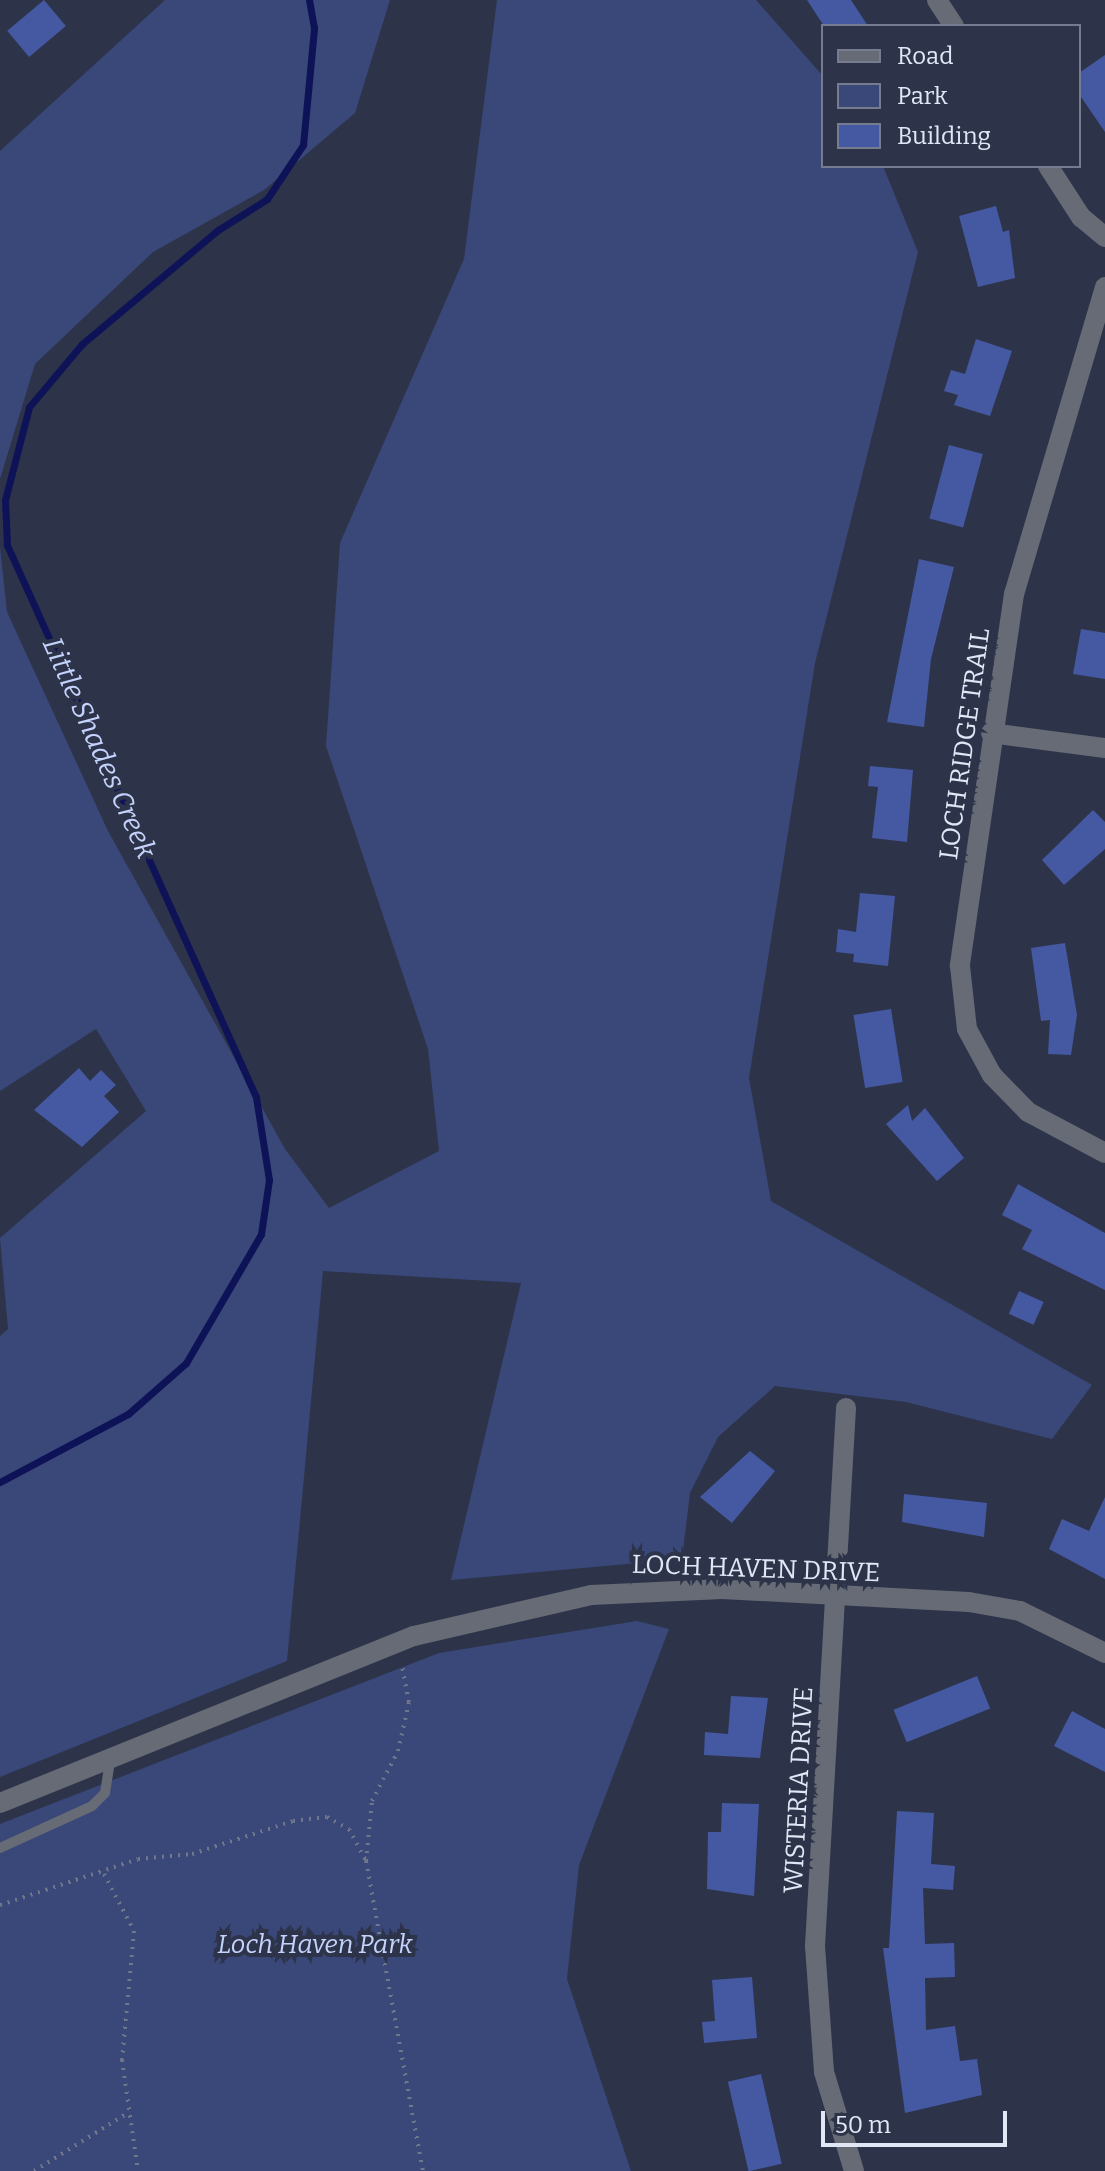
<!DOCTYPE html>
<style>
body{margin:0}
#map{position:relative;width:1105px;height:2171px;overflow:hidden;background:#2d344a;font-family:Bitter,serif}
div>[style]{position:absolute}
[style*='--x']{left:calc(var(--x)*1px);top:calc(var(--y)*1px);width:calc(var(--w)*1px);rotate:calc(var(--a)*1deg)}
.green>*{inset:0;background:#394779}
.stream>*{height:7px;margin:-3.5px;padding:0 3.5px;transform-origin:3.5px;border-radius:3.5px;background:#0e1358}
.building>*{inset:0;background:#4558a2;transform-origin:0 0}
.path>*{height:4px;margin-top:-2px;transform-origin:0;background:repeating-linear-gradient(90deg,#71778a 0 2px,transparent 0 8px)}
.lane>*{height:10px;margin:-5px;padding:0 5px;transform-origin:5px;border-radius:5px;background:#676b76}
.street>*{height:20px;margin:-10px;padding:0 10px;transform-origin:10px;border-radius:10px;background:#676b76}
span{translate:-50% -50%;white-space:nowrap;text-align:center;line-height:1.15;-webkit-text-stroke:8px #2d344a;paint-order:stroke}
.street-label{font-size:26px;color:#e2e7f6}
.park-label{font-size:26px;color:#c4d2fc;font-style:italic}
.water-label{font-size:28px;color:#c4d2fc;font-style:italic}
.legend{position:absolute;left:821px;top:24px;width:260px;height:144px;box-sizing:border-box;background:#2d344a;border:2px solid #757c8f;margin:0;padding:10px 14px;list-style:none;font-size:24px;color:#e2e7f6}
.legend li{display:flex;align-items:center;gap:16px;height:40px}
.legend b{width:40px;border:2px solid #757c8f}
.scale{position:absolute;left:821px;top:2111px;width:186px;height:36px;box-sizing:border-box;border:4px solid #e2e7f6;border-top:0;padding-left:10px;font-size:24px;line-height:28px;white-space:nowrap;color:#e2e7f6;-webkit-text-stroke:6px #2d344a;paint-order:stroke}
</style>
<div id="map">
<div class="green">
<div style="clip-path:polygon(165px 0,390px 0,355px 113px,264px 190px,153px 252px,35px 364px,0 479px,0 151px)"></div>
<div style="clip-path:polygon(497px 0,756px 0,823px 76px,823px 166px,883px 166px,918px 252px,815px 663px,749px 1078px,771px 1201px,1092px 1385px,1052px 1439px,906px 1402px,775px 1386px,718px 1437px,690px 1493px,682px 1559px,451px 1580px,521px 1283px,323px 1271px,287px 1661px,0 1777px,0 1336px,8px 1329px,0 1238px,146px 1111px,96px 1029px,0 1091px,0 547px,7px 612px,108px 831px,285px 1149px,329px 1208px,439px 1151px,428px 1049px,326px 746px,340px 543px,464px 259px)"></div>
<div style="clip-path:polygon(637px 1621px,669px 1629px,579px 1865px,567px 1979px,631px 2171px,0 2171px,0 1824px,439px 1653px)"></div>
</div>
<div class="stream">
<div style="--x:0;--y:1482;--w:145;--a:-28"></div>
<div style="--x:128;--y:1414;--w:77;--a:-41.3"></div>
<div style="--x:186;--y:1363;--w:149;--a:-59.8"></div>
<div style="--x:261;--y:1234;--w:55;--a:-81.6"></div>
<div style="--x:269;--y:1180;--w:84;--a:-98.9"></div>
<div style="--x:256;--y:1097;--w:606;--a:-114.28"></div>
<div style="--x:7;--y:545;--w:45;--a:-92.5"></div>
<div style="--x:5;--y:500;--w:96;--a:-75.5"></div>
<div style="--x:29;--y:407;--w:82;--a:-49.9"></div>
<div style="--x:82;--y:344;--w:177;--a:-40"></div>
<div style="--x:218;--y:230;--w:58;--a:-32.3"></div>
<div style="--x:267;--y:199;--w:65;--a:-56.3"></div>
<div style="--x:303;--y:145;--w:118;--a:-84.6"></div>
<div style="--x:314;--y:28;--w:28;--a:-100"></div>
</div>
<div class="building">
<div style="left:44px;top:0;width:34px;height:48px;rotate:50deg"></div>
<div style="clip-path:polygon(807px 0,851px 0,868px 26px,824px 26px)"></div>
<div style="clip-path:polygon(1105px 55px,1105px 132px,1079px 94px,1079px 73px)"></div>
<div style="clip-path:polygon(996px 206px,1003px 232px,1009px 230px,1015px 278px,978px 287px,959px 216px)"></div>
<div style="clip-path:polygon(976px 339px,1012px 351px,990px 416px,954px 405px,958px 395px,944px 391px,951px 370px,965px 374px)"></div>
<div style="left:949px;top:445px;width:35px;height:76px;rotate:15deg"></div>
<div style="clip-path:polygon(919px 559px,954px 567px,931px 659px,924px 727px,887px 722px)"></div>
<div style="clip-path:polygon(1081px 629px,1105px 633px,1105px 679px,1073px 674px)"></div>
<div style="clip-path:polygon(870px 766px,913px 770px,907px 842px,872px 838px,878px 787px,868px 786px)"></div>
<div style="clip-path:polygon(1093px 810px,1105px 822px,1105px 849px,1064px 885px,1042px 860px)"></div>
<div style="clip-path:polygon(860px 893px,895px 896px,888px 966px,853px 962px,854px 954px,836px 952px,838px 929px,856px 932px)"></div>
<div style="clip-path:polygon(1065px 943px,1077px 1015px,1071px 1055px,1048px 1054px,1050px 1020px,1041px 1021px,1031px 948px)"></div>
<div style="left:891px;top:1009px;width:74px;height:38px;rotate:81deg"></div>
<div style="clip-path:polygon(79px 1068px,90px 1081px,101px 1070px,116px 1085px,104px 1096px,119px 1112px,82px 1147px,34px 1110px)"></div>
<div style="clip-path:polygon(908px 1105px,912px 1121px,925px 1108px,964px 1158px,937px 1181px,886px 1124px)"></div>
<div style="clip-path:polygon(1018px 1184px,1105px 1233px,1105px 1290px,1022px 1249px,1032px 1230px,1002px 1215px)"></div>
<div style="left:1019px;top:1291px;width:27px;height:25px;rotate:24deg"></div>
<div style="clip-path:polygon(750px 1451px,775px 1471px,732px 1523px,700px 1497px)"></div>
<div style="clip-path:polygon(904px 1494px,987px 1503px,984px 1537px,902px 1522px)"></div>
<div style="clip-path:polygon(1105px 1497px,1105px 1579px,1049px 1549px,1062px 1519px,1089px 1531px)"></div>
<div style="left:977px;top:1676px;width:35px;height:90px;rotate:68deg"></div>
<div style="clip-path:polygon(731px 1696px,768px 1698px,760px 1758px,704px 1755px,705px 1732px,728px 1734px)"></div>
<div style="clip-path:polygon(1072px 1711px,1105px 1729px,1105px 1772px,1054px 1746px)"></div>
<div style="clip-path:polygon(722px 1803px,759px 1804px,754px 1896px,707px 1889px,708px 1832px,721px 1832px)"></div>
<div style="clip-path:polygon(897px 1811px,934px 1813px,931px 1864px,955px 1866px,953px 1890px,923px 1888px,925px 1944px,954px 1943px,955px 1977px,925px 1978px,926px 2030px,955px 2026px,960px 2061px,977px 2059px,982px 2095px,905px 2113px,883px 1948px,889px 1948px)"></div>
<div style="clip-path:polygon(752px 1977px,757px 2038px,704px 2043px,702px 2022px,715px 2021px,712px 1980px)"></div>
<div style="left:761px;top:2074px;width:92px;height:34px;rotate:77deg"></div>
</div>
<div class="path">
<div style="--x:366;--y:1861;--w:60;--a:-84.3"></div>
<div style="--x:372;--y:1801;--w:56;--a:-62.5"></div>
<div style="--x:398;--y:1751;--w:50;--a:-77.3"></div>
<div style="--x:409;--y:1702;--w:37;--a:-101"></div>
<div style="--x:104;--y:1874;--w:64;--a:62.2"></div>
<div style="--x:134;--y:1931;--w:130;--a:95.3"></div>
<div style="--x:122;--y:2060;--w:112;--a:81.8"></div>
<div style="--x:0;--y:1905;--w:145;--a:-18.4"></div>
<div style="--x:138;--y:1859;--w:54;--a:-5.3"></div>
<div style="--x:192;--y:1854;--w:106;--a:-18.1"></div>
<div style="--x:293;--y:1821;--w:34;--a:-7"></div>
<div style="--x:327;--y:1817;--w:25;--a:29"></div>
<div style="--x:349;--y:1829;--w:36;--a:62"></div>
<div style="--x:366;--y:1861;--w:315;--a:79.6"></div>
<div style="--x:34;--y:2171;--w:112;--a:-31.8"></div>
</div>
<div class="lane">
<div style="--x:0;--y:1848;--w:101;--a:-24.5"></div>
<div style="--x:92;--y:1806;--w:18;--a:-45"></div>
<div style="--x:105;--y:1793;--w:30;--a:-81"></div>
</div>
<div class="street">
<div style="--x:937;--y:0;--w:31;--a:57"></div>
<div style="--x:1048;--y:166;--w:61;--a:57.1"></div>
<div style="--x:1081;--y:217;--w:31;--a:40"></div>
<div style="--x:1105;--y:287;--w:320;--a:106.5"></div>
<div style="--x:1014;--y:594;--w:376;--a:98.3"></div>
<div style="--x:960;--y:966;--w:63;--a:83.7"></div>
<div style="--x:967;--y:1029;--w:52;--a:61.5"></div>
<div style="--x:992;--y:1075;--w:52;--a:45.8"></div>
<div style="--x:1028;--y:1112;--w:87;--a:28"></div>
<div style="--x:991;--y:733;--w:115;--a:7.5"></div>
<div style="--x:846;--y:1408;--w:539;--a:93.3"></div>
<div style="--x:815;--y:1946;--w:126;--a:85.9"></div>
<div style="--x:824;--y:2072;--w:103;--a:73.1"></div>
<div style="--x:0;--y:1803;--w:446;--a:-22"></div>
<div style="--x:414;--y:1636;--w:182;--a:-13"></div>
<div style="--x:591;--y:1595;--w:131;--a:-2.6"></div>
<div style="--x:722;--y:1589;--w:247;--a:3"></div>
<div style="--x:969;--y:1602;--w:52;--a:10"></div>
<div style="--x:1020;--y:1611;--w:95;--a:26.3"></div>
</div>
<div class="street-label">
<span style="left:965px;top:744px;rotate:-82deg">LOCH RIDGE TRAIL</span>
<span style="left:756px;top:1569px;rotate:2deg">LOCH HAVEN DRIVE</span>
<span style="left:799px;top:1790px;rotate:-87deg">WISTERIA DRIVE</span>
</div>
<div class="park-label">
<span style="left:315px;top:1945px">Loch Haven Park</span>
</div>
<div class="water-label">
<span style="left:99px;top:748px;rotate:66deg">Little Shades Creek</span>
</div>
<ul class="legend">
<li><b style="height:10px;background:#676b76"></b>Road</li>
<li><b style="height:22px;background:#394779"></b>Park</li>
<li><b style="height:22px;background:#4558a2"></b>Building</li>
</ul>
<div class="scale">50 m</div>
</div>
